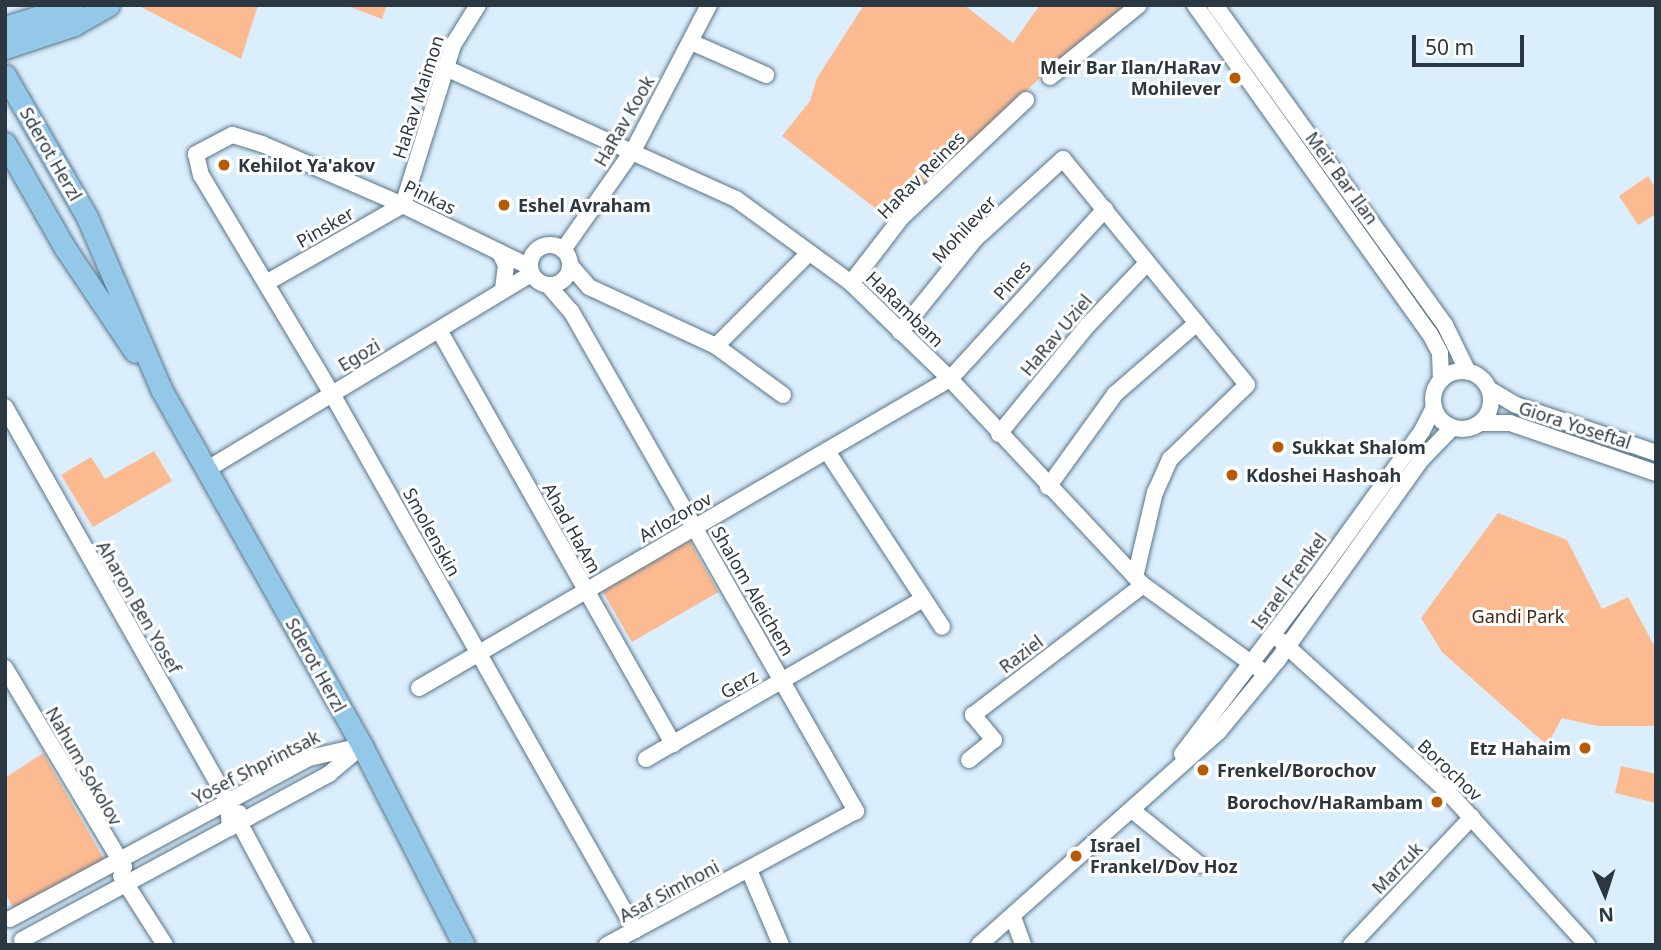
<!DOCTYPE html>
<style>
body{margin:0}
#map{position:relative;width:1661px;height:950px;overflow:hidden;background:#dbeefc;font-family:"Noto Sans",sans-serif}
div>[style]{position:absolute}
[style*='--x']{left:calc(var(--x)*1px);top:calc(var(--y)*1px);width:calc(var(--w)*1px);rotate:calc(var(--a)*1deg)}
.green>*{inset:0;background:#fcba91;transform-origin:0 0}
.roads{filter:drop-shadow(0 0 2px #587589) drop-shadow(0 0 2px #587589)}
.minor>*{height:16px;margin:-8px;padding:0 8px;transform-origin:8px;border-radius:8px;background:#fff}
.minor>.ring{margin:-8px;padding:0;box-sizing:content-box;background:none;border:16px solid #fff;border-radius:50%}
.major>*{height:21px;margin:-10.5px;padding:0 10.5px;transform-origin:10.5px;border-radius:10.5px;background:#93c8e9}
.dots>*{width:19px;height:19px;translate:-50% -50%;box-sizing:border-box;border:4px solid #fff;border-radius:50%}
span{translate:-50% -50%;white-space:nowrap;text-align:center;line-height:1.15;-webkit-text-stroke:6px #fff;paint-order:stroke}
.poi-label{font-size:18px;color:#2c3841;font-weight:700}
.right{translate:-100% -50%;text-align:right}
.left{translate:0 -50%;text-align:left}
.street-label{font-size:18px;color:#2c3841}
.park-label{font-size:18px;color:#472713}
.frame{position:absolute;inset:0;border:7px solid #2c3841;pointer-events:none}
.north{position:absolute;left:1570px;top:859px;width:70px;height:70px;-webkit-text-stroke:5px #fff;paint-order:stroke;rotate:177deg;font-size:19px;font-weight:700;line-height:28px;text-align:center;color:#2c3841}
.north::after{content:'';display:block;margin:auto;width:24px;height:32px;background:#2c3841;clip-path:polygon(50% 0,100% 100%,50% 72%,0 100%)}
.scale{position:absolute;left:1412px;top:35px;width:112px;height:32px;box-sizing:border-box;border:4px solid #2c3841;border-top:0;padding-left:9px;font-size:21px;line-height:24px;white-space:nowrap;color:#2c3841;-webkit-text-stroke:5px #fff;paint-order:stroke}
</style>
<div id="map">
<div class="green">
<div style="clip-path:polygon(137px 5px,258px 5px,241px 59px)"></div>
<div style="clip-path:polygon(345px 5px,387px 5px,382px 19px)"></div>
<div style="clip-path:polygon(864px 5px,964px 5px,1013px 43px,1040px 5px,1131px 5px,1057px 61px,893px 222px,782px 136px,810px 101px,817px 78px)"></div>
<div style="clip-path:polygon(1648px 176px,1656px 189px,1656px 214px,1638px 225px,1619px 196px)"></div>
<div style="clip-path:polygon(154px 451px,172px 481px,93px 527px,61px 475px,91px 457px,105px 479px)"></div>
<div style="clip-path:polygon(1498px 513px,1567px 540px,1602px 609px,1628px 597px,1656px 649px,1656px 726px,1598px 726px,1562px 718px,1547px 745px,1442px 652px,1421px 618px)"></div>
<div style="left:689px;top:541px;width:59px;height:100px;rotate:60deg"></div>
<div style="clip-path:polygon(43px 753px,104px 859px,13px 908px,5px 892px,5px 778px)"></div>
<div style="clip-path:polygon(1621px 766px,1656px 774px,1656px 803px,1615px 793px)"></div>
</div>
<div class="roads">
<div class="minor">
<div style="--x:1195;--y:5;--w:404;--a:54.5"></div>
<div style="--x:1430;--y:334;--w:21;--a:62"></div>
<div style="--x:1440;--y:353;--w:27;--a:88"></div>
<div style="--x:1215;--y:5;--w:394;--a:54.3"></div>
<div style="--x:1445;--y:325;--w:52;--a:63.9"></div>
<div style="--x:691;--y:42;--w:82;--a:23.7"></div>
<div style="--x:448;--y:69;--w:316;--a:24.3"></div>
<div style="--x:736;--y:199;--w:142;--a:36.1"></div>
<div style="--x:851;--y:283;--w:138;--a:44.1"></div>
<div style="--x:950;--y:379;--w:282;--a:46.9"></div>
<div style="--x:1143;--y:585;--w:152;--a:35.9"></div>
<div style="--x:1050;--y:77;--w:114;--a:-39"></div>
<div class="ring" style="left:530px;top:245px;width:24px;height:24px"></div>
<div style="--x:563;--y:250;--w:123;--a:-54.9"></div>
<div style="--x:634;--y:149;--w:162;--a:-62.5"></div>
<div style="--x:500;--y:253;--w:13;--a:63"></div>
<div style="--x:506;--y:265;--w:26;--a:97"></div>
<div style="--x:570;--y:265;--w:29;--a:49"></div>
<div style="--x:589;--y:287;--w:140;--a:24.9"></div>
<div style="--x:716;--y:346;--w:83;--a:36.2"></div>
<div style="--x:530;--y:267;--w:141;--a:-154"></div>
<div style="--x:403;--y:205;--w:154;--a:-156.6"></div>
<div style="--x:262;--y:144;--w:31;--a:-163"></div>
<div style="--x:232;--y:135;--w:41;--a:152.2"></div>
<div style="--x:196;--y:154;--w:22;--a:77"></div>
<div style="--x:201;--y:175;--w:255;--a:59.1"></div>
<div style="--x:332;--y:394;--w:616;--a:60.52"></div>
<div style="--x:266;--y:283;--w:158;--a:-29.7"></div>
<div style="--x:403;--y:205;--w:168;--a:-72.6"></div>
<div style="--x:453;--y:45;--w:47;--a:-58"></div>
<div style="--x:851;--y:283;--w:82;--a:-52.4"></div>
<div style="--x:901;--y:218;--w:172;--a:-43.3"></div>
<div style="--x:548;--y:285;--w:35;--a:49"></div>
<div style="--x:571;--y:311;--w:576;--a:60.32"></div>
<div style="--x:856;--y:811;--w:283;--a:151.7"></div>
<div style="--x:439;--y:330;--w:476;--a:60.5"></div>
<div style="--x:900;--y:332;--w:119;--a:-51.1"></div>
<div style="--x:975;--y:239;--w:119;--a:-42.3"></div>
<div style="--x:1063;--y:159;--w:291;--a:50.8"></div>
<div style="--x:1247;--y:385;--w:107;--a:136.1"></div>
<div style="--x:1170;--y:459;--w:36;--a:114"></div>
<div style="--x:1155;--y:492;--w:87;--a:103.2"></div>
<div style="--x:716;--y:346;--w:130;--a:-45"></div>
<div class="ring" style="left:1433px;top:371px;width:42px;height:42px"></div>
<div style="--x:1489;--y:389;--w:31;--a:31"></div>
<div style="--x:1516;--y:405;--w:148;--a:18.9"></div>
<div style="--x:5;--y:407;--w:453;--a:60.5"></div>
<div style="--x:228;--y:801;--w:27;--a:86"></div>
<div style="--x:1480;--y:423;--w:30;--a:0"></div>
<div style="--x:1510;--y:423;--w:154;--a:18.9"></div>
<div style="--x:999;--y:434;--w:141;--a:-50.8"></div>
<div style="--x:1088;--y:325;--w:84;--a:-46.4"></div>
<div style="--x:827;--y:451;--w:210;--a:56.8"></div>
<div style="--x:206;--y:470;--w:380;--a:-31.1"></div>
<div style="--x:1048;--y:487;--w:115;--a:-54.2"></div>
<div style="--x:1115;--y:394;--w:108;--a:-40.9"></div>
<div style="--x:1281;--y:641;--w:225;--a:42.1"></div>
<div style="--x:1448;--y:792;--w:207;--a:47.7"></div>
<div style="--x:5;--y:668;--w:232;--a:59.1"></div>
<div style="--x:419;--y:688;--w:614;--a:-30.2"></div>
<div style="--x:950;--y:379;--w:230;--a:-47.6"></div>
<div style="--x:1182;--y:754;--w:228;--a:-52.8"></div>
<div style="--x:1320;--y:572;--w:174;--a:-54.1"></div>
<div style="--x:1422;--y:431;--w:27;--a:-63"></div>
<div style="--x:646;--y:759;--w:320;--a:-30"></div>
<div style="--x:969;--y:760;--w:32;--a:-39"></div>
<div style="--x:994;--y:740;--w:33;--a:-130"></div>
<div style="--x:973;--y:715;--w:214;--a:-37.4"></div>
<div style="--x:1132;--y:810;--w:87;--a:39"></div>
<div style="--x:239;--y:813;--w:9;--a:90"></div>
<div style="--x:239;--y:822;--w:140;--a:61.8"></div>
<div style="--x:749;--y:870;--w:82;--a:66.9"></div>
<div style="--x:121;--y:876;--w:82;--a:57.5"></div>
<div style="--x:1013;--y:917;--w:30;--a:70"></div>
<div style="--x:10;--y:919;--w:340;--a:-28.3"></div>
<div style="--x:309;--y:758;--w:54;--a:-12.8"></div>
<div style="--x:22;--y:940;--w:349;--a:-28.4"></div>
<div style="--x:329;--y:774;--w:43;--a:-40.3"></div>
<div style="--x:979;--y:945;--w:322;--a:-41.7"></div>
<div style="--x:1219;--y:731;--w:91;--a:-50.4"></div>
<div style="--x:1277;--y:661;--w:246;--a:-54.4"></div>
<div style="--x:1420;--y:461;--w:46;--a:-45.9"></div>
<div style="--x:1351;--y:945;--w:176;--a:-46.6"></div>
</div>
<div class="major">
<div style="--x:5;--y:27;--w:72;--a:-17.7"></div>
<div style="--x:5;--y:48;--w:73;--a:-18.4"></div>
<div style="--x:74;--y:25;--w:40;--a:-29.7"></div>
<div style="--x:5;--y:75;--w:164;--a:60"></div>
<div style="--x:87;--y:217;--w:187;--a:66.7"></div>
<div style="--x:161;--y:389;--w:410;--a:60.6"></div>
<div style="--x:362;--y:746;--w:224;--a:62.9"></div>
<div style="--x:5;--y:143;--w:121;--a:60.3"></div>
<div style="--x:65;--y:248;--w:125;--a:56.1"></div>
</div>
</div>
<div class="dots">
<div style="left:1235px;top:78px;background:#b75a07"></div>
<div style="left:224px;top:165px;background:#b75a07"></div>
<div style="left:504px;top:205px;background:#b75a07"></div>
<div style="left:1278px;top:447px;background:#b75a07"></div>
<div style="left:1232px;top:475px;background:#b75a07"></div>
<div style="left:1585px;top:748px;background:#b75a07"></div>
<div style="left:1203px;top:770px;background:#b75a07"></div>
<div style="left:1437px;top:802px;background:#b75a07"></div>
<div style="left:1076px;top:856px;background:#b75a07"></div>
</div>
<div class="poi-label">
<span class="right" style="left:1221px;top:78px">Meir Bar Ilan/HaRav<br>Mohilever</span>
<span class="left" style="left:238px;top:165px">Kehilot Ya'akov</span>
<span class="left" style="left:518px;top:205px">Eshel Avraham</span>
<span class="left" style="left:1292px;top:447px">Sukkat Shalom</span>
<span class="left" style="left:1246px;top:475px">Kdoshei Hashoah</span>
<span class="right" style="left:1571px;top:748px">Etz Hahaim</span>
<span class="left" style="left:1217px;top:770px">Frenkel/Borochov</span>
<span class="right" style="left:1423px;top:802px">Borochov/HaRambam</span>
<span class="left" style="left:1090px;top:856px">Israel<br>Frankel/Dov Hoz</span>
</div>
<div class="street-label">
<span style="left:418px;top:97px;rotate:-72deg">HaRav Maimon</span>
<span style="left:624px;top:121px;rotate:-60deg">HaRav Kook</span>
<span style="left:51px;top:154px;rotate:60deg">Sderot Herzl</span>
<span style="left:921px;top:175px;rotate:-45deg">HaRav Reines</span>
<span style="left:1342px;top:178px;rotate:54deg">Meir Bar Ilan</span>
<span style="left:430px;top:197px;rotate:26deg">Pinkas</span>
<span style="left:325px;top:227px;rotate:-30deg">Pinsker</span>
<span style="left:964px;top:229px;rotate:-47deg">Mohilever</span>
<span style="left:1012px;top:280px;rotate:-49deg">Pines</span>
<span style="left:905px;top:309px;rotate:44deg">HaRambam</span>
<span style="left:1056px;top:335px;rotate:-50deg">HaRav Uziel</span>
<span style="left:359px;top:355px;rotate:-31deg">Egozi</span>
<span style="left:1575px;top:425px;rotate:18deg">Giora Yoseftal</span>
<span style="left:675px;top:517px;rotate:-30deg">Arlozorov</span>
<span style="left:572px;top:528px;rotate:61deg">Ahad HaAm</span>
<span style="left:432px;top:532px;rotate:61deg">Smolenskin</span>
<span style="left:1289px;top:581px;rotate:-54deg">Israel Frenkel</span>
<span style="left:753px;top:591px;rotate:60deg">Shalom Aleichem</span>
<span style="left:139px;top:607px;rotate:60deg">Aharon Ben Yosef</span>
<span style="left:1021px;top:654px;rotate:-37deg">Raziel</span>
<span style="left:316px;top:665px;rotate:61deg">Sderot Herzl</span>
<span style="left:739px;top:684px;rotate:-30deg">Gerz</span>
<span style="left:84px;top:766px;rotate:60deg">Nahum Sokolov</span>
<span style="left:256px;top:767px;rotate:-27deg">Yosef Shprintsak</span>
<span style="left:1450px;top:770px;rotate:43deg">Borochov</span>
<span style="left:1397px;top:868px;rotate:-46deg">Marzuk</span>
<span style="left:669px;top:891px;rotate:-28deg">Asaf Simhoni</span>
</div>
<div class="park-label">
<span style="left:1518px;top:616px">Gandi Park</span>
</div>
<div class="frame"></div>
<div class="north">N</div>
<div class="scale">50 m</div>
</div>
